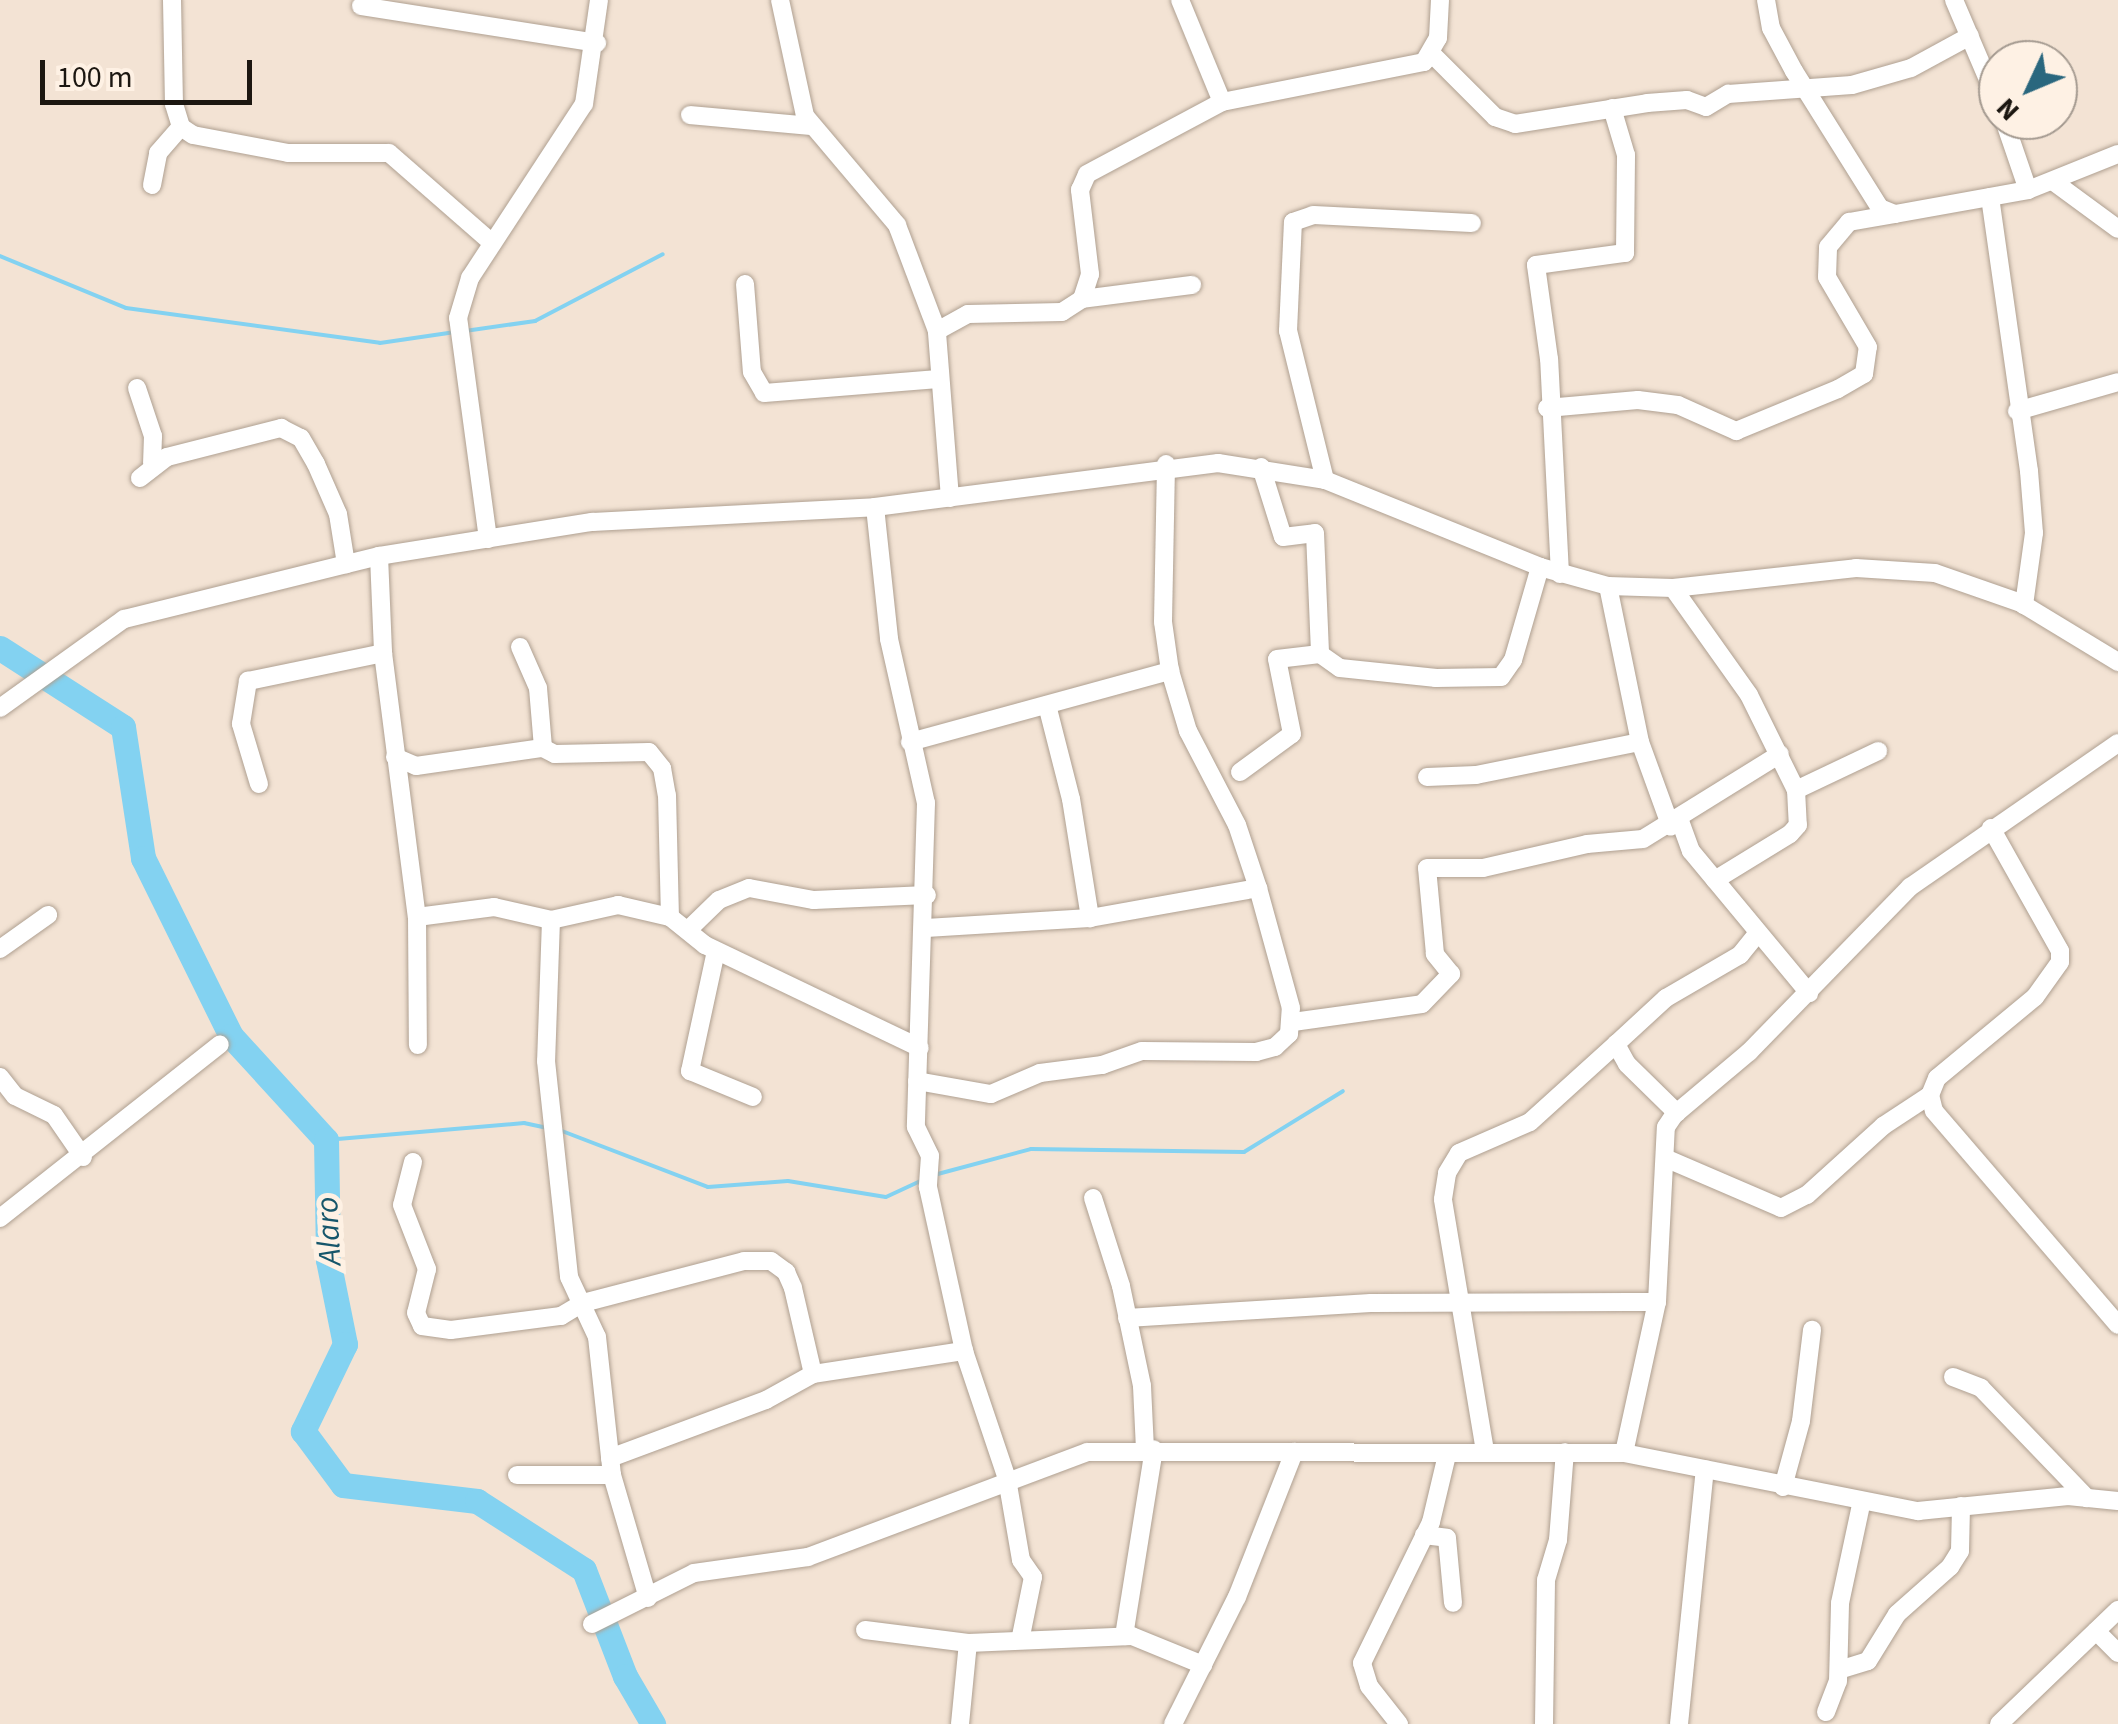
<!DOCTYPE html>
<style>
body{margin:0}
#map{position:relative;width:2118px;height:1724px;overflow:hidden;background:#f3e3d4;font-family:"Source Sans 3",sans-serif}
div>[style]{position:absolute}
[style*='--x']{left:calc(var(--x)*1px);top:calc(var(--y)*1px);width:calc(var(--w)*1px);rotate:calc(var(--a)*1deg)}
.stream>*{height:4px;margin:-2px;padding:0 2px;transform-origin:2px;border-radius:2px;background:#83d2f1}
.river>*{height:25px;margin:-12.5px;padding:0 12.5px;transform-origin:12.5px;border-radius:12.5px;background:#83d2f1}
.roads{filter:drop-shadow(0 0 2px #afa091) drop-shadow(0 0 2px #afa091)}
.minor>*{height:18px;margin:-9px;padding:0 9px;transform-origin:9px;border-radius:9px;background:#fff}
span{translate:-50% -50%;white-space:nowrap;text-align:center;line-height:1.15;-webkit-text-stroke:10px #fef1e4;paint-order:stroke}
.water-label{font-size:32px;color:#16566b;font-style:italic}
.north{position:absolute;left:1978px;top:40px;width:100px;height:100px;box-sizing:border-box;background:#fef1e4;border:2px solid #a49a90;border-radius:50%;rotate:226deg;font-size:28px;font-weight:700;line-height:40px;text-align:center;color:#1c1711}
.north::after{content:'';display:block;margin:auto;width:35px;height:45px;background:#2a677e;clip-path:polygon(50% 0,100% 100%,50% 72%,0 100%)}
.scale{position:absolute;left:40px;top:60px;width:212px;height:45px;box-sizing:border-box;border:5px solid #1c1711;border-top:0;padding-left:12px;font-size:30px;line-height:35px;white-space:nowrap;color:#1c1711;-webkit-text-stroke:8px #fef1e4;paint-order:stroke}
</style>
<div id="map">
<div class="stream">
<div style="--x:0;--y:256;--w:136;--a:22.4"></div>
<div style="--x:126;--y:308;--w:256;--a:7.8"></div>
<div style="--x:380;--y:343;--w:76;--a:-8.3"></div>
<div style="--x:465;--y:331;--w:71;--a:-8.1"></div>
<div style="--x:535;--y:321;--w:144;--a:-27.6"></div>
<div style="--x:562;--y:1131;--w:156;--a:21"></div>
<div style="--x:708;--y:1187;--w:80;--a:-4.3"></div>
<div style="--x:788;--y:1181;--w:99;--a:9.3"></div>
<div style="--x:886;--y:1197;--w:38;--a:-25"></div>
<div style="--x:326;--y:1140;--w:199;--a:-4.9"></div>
<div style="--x:524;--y:1123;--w:24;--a:12"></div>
<div style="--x:934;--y:1175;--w:100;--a:-15"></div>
<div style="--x:1031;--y:1149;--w:213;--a:0.8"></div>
<div style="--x:1244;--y:1152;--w:116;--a:-31.6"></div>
</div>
<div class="river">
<div style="--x:0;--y:648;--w:146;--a:32.7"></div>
<div style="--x:123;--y:727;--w:133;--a:81.3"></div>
<div style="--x:143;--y:858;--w:199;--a:63.7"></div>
<div style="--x:231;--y:1036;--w:141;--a:47.6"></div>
<div style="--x:326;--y:1140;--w:120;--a:89"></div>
<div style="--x:328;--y:1260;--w:86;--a:78.6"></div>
<div style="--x:345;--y:1344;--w:97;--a:115.8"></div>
<div style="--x:303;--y:1431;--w:67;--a:53.5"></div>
<div style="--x:343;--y:1485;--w:135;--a:6.8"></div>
<div style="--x:477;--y:1501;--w:127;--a:32.8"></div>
<div style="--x:584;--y:1570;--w:114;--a:68.9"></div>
<div style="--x:625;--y:1676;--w:56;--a:59.7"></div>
</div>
<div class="roads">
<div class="minor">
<div style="--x:172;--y:0;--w:104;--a:88.9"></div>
<div style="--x:174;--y:104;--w:24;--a:73"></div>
<div style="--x:181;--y:127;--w:14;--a:34"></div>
<div style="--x:193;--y:135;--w:97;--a:10.7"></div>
<div style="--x:288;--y:153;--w:101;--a:0"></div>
<div style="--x:389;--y:153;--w:137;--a:41.1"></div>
<div style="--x:780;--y:0;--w:119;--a:77.8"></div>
<div style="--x:805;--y:116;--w:143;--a:49.8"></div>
<div style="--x:897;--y:225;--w:113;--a:69.3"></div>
<div style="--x:1180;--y:0;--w:110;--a:67.6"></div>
<div style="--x:1766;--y:0;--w:28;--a:80"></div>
<div style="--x:1771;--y:28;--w:49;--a:61.9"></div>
<div style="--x:1794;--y:71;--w:162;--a:57.9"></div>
<div style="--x:1880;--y:208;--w:16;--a:22"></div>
<div style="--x:1895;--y:214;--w:135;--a:-10.2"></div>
<div style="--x:2028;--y:190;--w:97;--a:-21.8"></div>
<div style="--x:1954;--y:0;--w:112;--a:66.9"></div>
<div style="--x:361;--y:6;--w:239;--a:8.9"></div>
<div style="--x:1433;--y:55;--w:88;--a:45"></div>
<div style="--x:1495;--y:117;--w:21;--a:19"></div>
<div style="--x:1515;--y:124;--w:134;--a:-9"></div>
<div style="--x:1647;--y:103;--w:40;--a:-4.3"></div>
<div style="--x:1687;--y:100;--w:20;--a:20"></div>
<div style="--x:1706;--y:107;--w:26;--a:-31"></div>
<div style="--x:1728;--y:94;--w:124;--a:-4.2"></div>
<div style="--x:1852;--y:85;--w:61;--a:-16.1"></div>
<div style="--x:1911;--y:68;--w:67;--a:-28.5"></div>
<div style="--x:690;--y:115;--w:121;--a:5.2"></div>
<div style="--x:2004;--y:120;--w:74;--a:71.1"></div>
<div style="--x:2054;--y:182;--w:79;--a:36.3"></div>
<div style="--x:152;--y:185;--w:33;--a:-79"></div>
<div style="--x:158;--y:153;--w:35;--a:-49"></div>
<div style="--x:1990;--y:197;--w:277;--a:81.9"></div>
<div style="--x:2029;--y:471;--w:62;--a:85.4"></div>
<div style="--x:2034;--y:533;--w:73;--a:97.9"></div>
<div style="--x:745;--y:284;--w:88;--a:85.5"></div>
<div style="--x:752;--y:372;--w:24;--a:60"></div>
<div style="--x:764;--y:393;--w:175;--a:-4.6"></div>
<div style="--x:1082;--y:299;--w:111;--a:-7.3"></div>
<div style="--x:137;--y:388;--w:51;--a:71.6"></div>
<div style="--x:153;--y:436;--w:27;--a:92"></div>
<div style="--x:1547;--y:408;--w:91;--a:-5"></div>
<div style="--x:1638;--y:400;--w:40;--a:7.1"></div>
<div style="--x:1678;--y:405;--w:64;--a:24.1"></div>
<div style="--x:1736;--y:431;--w:110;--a:-22.4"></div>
<div style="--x:1838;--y:389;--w:30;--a:-30"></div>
<div style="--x:1864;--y:374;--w:27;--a:-82"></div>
<div style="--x:1868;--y:347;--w:81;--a:-120.4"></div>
<div style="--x:1827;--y:277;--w:30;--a:-88"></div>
<div style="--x:1828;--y:247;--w:33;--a:-50"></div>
<div style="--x:1849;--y:222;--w:47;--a:-9.9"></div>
<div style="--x:2017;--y:411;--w:105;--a:-16"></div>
<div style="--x:1261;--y:467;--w:73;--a:72.6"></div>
<div style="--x:1283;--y:537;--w:32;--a:-7"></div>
<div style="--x:1315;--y:533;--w:121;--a:87.6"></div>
<div style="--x:1320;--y:654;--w:24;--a:35"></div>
<div style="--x:1340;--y:668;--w:97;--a:5.9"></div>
<div style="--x:1436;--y:678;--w:65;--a:-0.9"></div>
<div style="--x:1501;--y:677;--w:21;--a:-55"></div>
<div style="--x:1513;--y:660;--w:97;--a:-73.8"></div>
<div style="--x:140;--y:478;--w:34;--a:-38"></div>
<div style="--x:167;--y:457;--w:118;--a:-14.3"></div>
<div style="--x:281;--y:428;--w:22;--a:27"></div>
<div style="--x:301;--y:438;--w:30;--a:60"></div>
<div style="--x:316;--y:464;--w:55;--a:66.3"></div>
<div style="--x:338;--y:514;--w:51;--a:80.9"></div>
<div style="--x:1325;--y:480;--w:154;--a:-103.9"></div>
<div style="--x:1288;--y:331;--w:109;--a:-87.4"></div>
<div style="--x:1293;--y:222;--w:21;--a:-19"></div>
<div style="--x:1313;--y:215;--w:159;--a:2.9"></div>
<div style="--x:950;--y:498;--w:168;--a:-94.5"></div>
<div style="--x:937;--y:331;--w:35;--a:-29"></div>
<div style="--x:968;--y:314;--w:94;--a:-1.2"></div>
<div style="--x:1062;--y:312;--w:24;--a:-33"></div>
<div style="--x:1082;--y:299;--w:26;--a:-72"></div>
<div style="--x:1090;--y:274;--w:85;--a:-96.8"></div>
<div style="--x:1080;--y:190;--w:17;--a:-66"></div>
<div style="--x:1087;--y:174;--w:153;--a:-28.1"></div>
<div style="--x:1222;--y:102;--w:206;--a:-11.2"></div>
<div style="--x:1424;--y:62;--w:28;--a:-60"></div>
<div style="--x:1438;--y:38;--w:38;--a:-87"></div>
<div style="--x:875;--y:507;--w:133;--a:83.9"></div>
<div style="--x:889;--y:639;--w:168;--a:77.3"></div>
<div style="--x:926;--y:803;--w:324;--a:91.8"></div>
<div style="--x:916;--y:1127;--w:32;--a:64"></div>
<div style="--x:930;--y:1156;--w:31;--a:94"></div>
<div style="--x:928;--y:1187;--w:168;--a:77.6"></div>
<div style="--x:964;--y:1351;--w:135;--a:71.4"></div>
<div style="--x:1007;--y:1479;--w:82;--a:80.2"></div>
<div style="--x:1021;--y:1560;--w:21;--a:55"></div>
<div style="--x:1033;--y:1577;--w:60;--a:101.5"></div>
<div style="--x:488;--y:539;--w:223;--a:-97.7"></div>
<div style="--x:458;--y:318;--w:42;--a:-73.3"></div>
<div style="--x:470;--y:278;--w:208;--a:-56.8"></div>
<div style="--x:584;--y:104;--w:105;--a:-81.8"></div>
<div style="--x:379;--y:556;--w:97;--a:87.6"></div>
<div style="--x:383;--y:653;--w:266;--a:82.7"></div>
<div style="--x:417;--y:917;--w:78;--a:-7.4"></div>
<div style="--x:494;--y:907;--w:58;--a:12.8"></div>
<div style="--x:551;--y:920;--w:69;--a:-12.6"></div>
<div style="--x:618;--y:905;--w:53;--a:13"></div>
<div style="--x:670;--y:917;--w:45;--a:38.7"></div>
<div style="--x:705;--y:945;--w:238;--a:25.6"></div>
<div style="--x:1560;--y:574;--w:215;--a:-92.9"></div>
<div style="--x:1549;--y:359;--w:95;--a:-97.9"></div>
<div style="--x:1536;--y:265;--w:90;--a:-7.7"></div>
<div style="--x:1625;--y:253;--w:98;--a:-89.4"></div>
<div style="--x:1626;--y:155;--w:49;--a:-106.6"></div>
<div style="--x:1608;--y:586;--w:159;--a:78.4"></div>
<div style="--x:1640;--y:742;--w:90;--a:70"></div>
<div style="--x:1673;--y:588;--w:131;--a:54.6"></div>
<div style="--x:1749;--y:695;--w:106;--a:63.7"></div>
<div style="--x:1796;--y:790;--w:35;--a:87"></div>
<div style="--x:1798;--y:825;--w:12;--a:132"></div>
<div style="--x:1790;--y:834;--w:88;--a:148.5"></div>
<div style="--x:520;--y:647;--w:45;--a:66.3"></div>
<div style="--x:538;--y:688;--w:60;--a:85.2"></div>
<div style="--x:1047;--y:705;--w:97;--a:75.7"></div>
<div style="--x:1071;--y:799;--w:121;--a:80.9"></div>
<div style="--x:0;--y:708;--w:153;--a:-35.7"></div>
<div style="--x:124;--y:619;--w:263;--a:-13.9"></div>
<div style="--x:379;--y:556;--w:216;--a:-9.1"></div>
<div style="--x:592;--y:522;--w:283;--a:-3"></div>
<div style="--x:875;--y:507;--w:346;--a:-7.3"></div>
<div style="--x:1218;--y:463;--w:108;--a:9"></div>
<div style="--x:1325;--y:480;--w:232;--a:22"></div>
<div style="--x:1540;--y:567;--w:71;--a:15.6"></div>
<div style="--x:1608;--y:586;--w:65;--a:1.8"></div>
<div style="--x:1673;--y:588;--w:184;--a:-6.2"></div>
<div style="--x:1856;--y:568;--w:79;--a:3.6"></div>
<div style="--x:1935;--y:573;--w:91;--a:19.2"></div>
<div style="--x:2021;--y:603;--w:114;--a:31.3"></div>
<div style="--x:910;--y:742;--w:270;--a:-15.3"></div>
<div style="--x:395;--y:757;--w:23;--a:23"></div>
<div style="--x:416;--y:766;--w:128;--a:-8.1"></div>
<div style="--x:543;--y:748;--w:13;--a:27"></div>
<div style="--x:555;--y:754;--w:94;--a:-1.2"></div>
<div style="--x:649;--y:752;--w:21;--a:51"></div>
<div style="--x:662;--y:768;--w:27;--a:80"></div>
<div style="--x:667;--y:795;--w:122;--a:88.6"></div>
<div style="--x:1240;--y:772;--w:64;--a:-36.2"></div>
<div style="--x:1292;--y:734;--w:76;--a:-101.3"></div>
<div style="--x:1277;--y:659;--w:43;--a:-6.6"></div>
<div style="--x:1427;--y:777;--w:49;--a:-2.3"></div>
<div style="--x:1476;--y:775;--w:167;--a:-11.4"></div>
<div style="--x:259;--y:784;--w:63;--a:-106.7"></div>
<div style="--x:241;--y:724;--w:44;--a:-80.8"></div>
<div style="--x:248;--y:681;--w:138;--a:-11.7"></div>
<div style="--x:1796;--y:790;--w:91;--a:-25.4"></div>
<div style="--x:1680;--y:821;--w:32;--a:70"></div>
<div style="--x:1691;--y:851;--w:185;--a:50.3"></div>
<div style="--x:1991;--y:828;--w:141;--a:60.7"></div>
<div style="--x:2060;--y:951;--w:11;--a:90"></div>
<div style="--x:2060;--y:962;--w:43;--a:125.5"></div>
<div style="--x:2035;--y:997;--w:127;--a:140.4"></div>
<div style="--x:1937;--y:1078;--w:18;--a:112"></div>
<div style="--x:1930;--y:1095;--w:16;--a:76"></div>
<div style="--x:1934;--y:1111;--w:282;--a:49.3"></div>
<div style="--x:417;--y:917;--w:128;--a:89.6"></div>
<div style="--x:551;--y:920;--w:141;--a:92"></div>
<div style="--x:546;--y:1061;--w:217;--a:83.9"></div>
<div style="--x:569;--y:1277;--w:66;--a:65"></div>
<div style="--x:597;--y:1337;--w:139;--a:83.8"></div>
<div style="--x:612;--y:1475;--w:128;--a:73.7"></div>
<div style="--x:926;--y:928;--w:164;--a:-3.5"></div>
<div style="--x:1090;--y:918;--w:171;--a:-10.1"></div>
<div style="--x:688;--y:930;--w:43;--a:-44.1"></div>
<div style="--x:719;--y:900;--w:32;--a:-22"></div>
<div style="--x:749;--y:888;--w:66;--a:10.5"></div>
<div style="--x:814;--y:900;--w:113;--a:-2.5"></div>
<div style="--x:0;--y:949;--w:59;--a:-35.3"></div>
<div style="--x:716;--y:951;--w:123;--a:102.2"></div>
<div style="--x:690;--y:1071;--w:68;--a:22.4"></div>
<div style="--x:1293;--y:1022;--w:130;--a:-7.9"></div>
<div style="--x:1422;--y:1004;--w:42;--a:-46"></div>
<div style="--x:1451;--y:974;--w:26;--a:-129"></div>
<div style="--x:1435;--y:954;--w:86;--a:-95.3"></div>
<div style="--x:1427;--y:868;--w:56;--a:0"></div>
<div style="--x:1483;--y:868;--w:107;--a:-13"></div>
<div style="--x:1587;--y:844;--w:56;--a:-5.1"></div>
<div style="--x:1643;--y:839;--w:161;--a:-31.8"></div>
<div style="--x:0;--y:1077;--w:24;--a:52"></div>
<div style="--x:15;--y:1096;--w:43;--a:26"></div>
<div style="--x:54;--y:1115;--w:51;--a:55.4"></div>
<div style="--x:917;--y:1081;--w:75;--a:10"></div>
<div style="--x:991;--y:1094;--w:53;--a:-23.2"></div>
<div style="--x:1040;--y:1073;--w:63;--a:-7.4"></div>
<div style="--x:1102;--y:1065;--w:42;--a:-19.3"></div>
<div style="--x:1142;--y:1051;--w:114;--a:0.5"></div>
<div style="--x:1256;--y:1052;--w:20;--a:-15"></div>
<div style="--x:1275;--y:1047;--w:19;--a:-43"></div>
<div style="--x:1289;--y:1034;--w:26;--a:-86"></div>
<div style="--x:1291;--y:1008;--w:124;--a:-105.4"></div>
<div style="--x:1258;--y:888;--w:66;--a:-108.4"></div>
<div style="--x:1237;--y:825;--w:106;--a:-117.5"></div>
<div style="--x:1188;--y:731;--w:63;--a:-106.7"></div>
<div style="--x:1170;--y:671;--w:49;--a:-98.1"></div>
<div style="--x:1163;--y:622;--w:158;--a:-88.9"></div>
<div style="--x:1677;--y:1113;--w:70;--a:-135.6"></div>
<div style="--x:1627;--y:1064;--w:23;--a:-119"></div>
<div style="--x:1616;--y:1044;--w:68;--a:-42.6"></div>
<div style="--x:1666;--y:998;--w:86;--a:-30.2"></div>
<div style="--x:1740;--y:955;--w:28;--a:-51"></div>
<div style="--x:1665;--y:1158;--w:126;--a:23.3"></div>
<div style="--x:1781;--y:1208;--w:29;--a:-27"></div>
<div style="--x:1807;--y:1195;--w:103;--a:-42.2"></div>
<div style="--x:1883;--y:1126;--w:56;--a:-33.4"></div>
<div style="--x:413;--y:1162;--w:44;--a:104.3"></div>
<div style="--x:402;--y:1205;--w:69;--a:68.7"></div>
<div style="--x:427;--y:1269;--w:45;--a:104"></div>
<div style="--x:416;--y:1313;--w:14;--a:65"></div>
<div style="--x:422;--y:1326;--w:29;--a:8"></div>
<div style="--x:451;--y:1330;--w:111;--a:-7.3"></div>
<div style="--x:561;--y:1316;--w:26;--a:-31"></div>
<div style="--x:583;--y:1303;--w:166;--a:-14.6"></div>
<div style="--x:744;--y:1261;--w:27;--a:0"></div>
<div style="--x:771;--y:1261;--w:19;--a:36"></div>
<div style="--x:786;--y:1272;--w:17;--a:66"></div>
<div style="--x:793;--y:1288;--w:88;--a:76.9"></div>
<div style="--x:1093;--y:1198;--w:92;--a:72.3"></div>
<div style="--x:1121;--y:1286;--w:102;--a:78.1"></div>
<div style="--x:1142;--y:1386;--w:63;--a:87.3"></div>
<div style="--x:0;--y:1218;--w:280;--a:-38.3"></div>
<div style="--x:1127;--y:1318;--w:244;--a:-3.5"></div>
<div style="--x:1371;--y:1303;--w:286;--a:-0.2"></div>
<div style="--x:1953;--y:1377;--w:30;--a:21"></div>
<div style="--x:1981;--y:1388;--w:153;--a:46.1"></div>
<div style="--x:1485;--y:1451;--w:255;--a:-99.5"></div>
<div style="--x:1443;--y:1199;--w:26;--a:-81"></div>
<div style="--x:1447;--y:1173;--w:23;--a:-59"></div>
<div style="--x:1459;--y:1153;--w:77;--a:-23.6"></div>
<div style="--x:1530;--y:1122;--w:116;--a:-42.2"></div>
<div style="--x:1624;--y:1453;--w:155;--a:-77.7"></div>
<div style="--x:1657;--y:1302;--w:175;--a:-87.1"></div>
<div style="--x:1666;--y:1127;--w:14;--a:-56"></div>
<div style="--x:1674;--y:1115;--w:98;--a:-40"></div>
<div style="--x:1749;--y:1052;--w:231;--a:-45.7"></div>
<div style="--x:1910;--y:887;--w:253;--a:-34.7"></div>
<div style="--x:610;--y:1458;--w:166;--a:-20.4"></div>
<div style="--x:766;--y:1400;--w:54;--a:-29"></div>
<div style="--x:813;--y:1374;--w:153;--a:-8.7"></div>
<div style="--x:517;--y:1475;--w:95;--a:0"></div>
<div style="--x:1783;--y:1487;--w:68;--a:-74.7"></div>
<div style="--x:1801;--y:1421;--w:92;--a:-83.1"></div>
<div style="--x:1424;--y:1535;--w:23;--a:7"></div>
<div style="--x:1447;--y:1538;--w:65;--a:84.7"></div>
<div style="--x:592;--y:1624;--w:114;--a:-26.6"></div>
<div style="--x:694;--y:1573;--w:115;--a:-8"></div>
<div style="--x:808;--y:1557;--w:298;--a:-20.6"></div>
<div style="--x:1087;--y:1452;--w:537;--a:0.11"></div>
<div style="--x:1624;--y:1453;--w:300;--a:11.2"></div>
<div style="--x:1918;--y:1511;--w:151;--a:-5.7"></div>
<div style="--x:2068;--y:1496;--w:50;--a:5.7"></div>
<div style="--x:865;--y:1630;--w:104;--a:7.2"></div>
<div style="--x:2096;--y:1631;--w:31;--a:45"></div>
<div style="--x:1124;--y:1636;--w:189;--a:-80.9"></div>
<div style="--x:1839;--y:1670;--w:30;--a:-17"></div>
<div style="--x:1868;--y:1661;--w:55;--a:-58.3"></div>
<div style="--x:1897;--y:1614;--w:71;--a:-41.6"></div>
<div style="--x:1950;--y:1567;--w:19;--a:-58"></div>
<div style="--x:1960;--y:1551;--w:45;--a:-88.7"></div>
<div style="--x:1826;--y:1712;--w:33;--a:-69"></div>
<div style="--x:1838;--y:1681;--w:78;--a:-88.5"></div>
<div style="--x:1840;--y:1603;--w:100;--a:-77.9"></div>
<div style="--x:960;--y:1724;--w:81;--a:-84.4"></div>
<div style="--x:968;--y:1643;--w:164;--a:-2.4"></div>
<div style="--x:1132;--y:1636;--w:77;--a:22.2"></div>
<div style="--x:1173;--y:1724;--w:142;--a:-63.3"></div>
<div style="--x:1237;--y:1597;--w:156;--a:-68.5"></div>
<div style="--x:1399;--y:1724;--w:48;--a:-128.3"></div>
<div style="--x:1369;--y:1686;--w:24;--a:-107"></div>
<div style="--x:1362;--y:1663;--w:157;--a:-63.9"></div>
<div style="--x:1431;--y:1522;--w:69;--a:-76.6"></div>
<div style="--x:1544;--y:1724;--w:144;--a:-89.2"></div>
<div style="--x:1546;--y:1580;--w:42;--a:-73.3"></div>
<div style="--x:1558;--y:1540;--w:88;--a:-85.5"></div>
<div style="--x:1679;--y:1724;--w:256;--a:-84.2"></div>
<div style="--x:1999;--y:1724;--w:165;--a:-43.8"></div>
</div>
</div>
<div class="water-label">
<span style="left:329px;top:1231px;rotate:-93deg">Alaro</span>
</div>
<div class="north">N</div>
<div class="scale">100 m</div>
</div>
